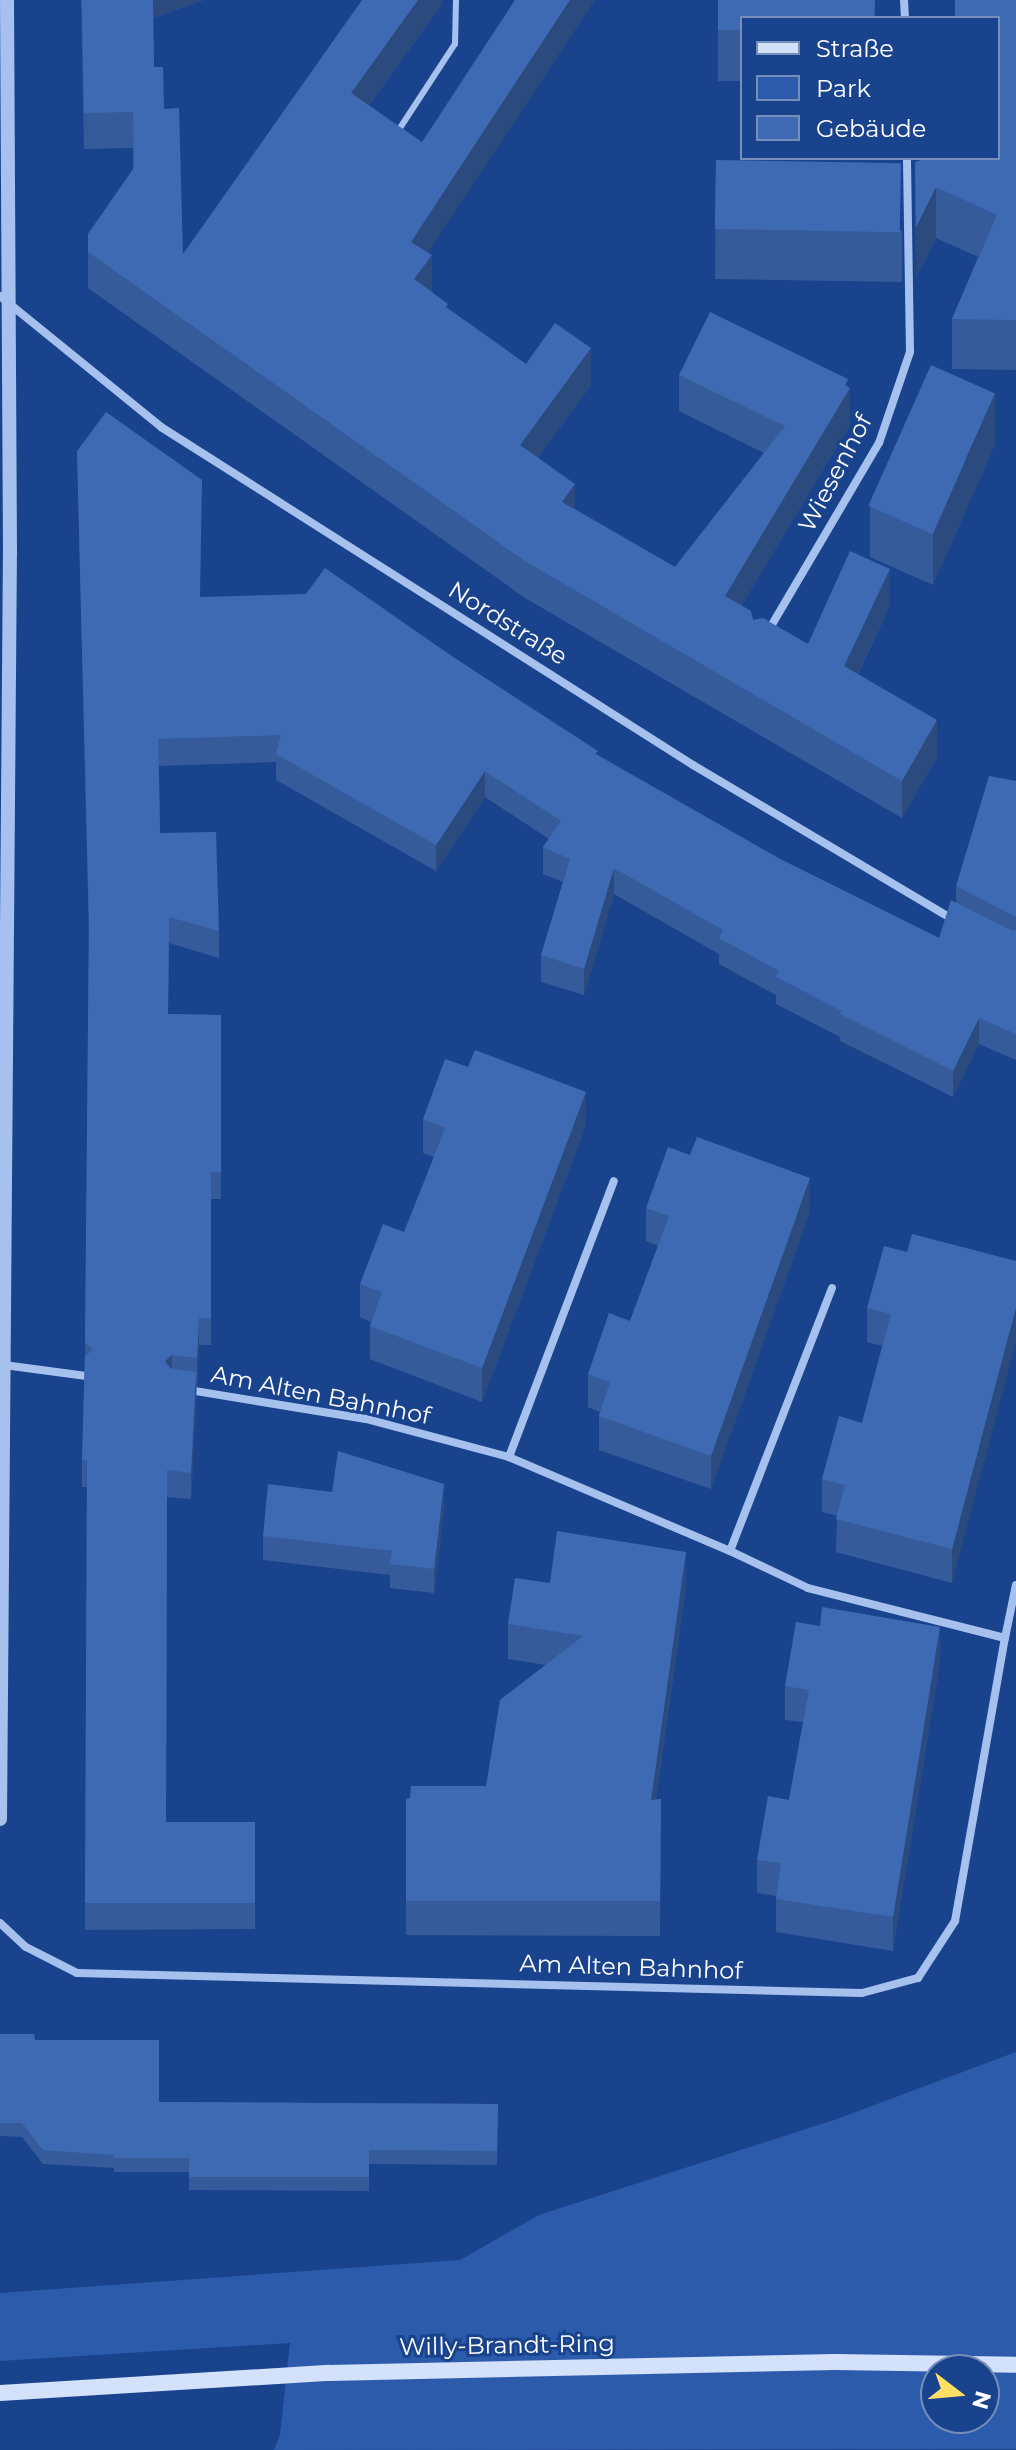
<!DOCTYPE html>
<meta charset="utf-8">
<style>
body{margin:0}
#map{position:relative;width:1016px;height:2450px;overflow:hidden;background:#1a438d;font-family:Montserrat,sans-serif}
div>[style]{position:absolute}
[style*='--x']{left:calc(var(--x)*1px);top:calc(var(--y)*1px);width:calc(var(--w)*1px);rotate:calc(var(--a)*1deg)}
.green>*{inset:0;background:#2d5bac}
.service>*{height:6px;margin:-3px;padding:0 3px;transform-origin:3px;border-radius:3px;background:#a7c1ee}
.minor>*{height:8px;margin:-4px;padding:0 4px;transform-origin:4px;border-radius:4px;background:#a7c1ee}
.tertiary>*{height:14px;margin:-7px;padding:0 7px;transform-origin:7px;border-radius:7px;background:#a7c1ee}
.secondary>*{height:16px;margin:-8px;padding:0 8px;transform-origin:8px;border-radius:8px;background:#d4e1fa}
.wall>*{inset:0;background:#355b9b}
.shaded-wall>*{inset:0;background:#2b4a7e}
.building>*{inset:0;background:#3e6ab4;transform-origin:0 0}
span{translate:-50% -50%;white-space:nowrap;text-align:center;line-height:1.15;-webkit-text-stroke:6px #1a438d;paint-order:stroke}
.street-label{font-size:24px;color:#fff}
.legend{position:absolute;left:740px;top:16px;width:260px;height:144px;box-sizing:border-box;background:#1a438d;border:2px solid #768ebb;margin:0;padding:10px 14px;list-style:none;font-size:24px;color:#fff}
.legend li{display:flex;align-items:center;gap:16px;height:40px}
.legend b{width:40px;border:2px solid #768ebb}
.north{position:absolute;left:920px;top:2354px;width:80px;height:80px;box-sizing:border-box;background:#1a438d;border:2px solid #768ebb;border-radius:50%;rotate:106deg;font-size:22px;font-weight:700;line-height:32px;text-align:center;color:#fff}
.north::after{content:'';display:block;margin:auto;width:28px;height:36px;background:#ffdf64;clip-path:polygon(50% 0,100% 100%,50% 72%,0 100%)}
</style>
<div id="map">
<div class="green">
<div style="clip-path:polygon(evenodd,1016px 2052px,1016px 2449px,274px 2450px,280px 2435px,290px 2343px,0 2361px,0 2293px,460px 2260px,539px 2215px,837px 2119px,1016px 2052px,936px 2370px,984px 2370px,984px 2418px,936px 2418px,936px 2370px)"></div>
</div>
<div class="service">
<div style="--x:398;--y:131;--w:104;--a:-56.8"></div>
<div style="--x:455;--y:44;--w:44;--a:-88.7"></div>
</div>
<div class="minor">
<div style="--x:904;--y:0;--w:18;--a:87"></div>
<div style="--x:0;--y:296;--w:208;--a:39.1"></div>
<div style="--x:161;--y:427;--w:630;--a:32.43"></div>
<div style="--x:693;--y:765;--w:304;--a:30.7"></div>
<div style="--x:767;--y:633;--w:221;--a:-59.5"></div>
<div style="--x:879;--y:443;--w:96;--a:-71.2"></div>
<div style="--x:910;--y:352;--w:194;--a:-90.9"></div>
<div style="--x:4;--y:1365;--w:83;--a:7.6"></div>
<div style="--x:509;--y:1457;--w:295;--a:-69.2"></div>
<div style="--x:730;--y:1551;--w:282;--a:-68.8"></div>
<div style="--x:1005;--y:1638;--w:54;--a:-78.3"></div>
<div style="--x:0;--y:1923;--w:35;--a:43"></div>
<div style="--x:26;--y:1947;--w:57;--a:27"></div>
<div style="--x:77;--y:1973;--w:785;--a:1.46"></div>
<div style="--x:862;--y:1993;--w:58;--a:-15"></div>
<div style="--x:918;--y:1978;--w:68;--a:-57"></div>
<div style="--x:955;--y:1921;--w:287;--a:-80"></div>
<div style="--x:1005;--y:1638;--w:203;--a:-165.8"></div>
<div style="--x:808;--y:1588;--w:86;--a:-154.6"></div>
<div style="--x:730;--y:1551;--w:240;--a:-157"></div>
<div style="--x:509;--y:1457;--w:148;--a:-165.1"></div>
<div style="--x:366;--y:1419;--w:180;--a:-170.7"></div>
</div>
<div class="tertiary">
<div style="--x:0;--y:1819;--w:1266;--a:-89.55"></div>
<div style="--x:10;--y:553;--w:553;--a:-90.31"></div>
</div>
<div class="secondary">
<div style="--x:0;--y:2393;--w:330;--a:-3.5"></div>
<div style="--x:329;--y:2373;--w:506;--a:-1.25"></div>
<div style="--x:835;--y:2362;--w:181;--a:0.9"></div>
</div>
<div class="wall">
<div style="clip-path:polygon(81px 0,204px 0,153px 18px,154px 67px,164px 109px,183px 254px,418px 0,442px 0,442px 4px,369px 105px,428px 253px,432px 292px,448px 309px,526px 364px,591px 385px,538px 457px,575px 509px,675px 567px,764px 453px,679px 411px,679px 375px,848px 387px,850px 425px,741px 606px,753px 620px,808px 644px,890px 606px,858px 674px,937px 757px,902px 818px,525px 598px,88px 288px,88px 234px,133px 169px,133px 148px,84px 149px)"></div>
<div style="clip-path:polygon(718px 0,875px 0,875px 18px,742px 18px,742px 81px,718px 81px)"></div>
<div style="clip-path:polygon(1016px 0,1016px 370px,952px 369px,952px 319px,978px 257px,936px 238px,916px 278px,915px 162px,998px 158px)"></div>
<div style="clip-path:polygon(716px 160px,902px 231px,902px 282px,715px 279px)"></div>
<div style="clip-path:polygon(995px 444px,933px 585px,870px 557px,870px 506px)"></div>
<div style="clip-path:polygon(77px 451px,201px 597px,456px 659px,598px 755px,780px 859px,939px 938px,956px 902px,956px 886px,1016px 781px,1016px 1060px,979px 1044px,953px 1097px,840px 1041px,840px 1037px,776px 1004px,776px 995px,719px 964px,719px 954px,614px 894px,584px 995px,541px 982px,541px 955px,563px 882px,543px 874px,543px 847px,549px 839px,485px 797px,436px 871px,276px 780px,276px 762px,159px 766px,160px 833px,219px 931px,219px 958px,169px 943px,168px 1014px,221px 1015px,221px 1199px,211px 1199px,211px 1345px,199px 1345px,191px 1499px,167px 1497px,166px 1822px,255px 1822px,255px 1929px,85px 1930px,87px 1487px,82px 1487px,82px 1460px,85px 1356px,89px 937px)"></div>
<div style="clip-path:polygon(423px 1119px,586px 1125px,482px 1402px,370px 1359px,370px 1326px,371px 1322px,360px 1317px,360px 1284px,404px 1232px,434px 1157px,423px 1153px)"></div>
<div style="clip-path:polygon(646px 1208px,810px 1211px,711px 1489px,599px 1450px,599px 1416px,600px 1412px,588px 1407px,588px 1374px,630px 1321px,658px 1246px,646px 1241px)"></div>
<div style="clip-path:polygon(907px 1252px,1016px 1261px,952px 1583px,836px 1552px,837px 1516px,822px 1512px,822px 1479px,862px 1423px,882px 1346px,867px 1342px,867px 1308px)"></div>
<div style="clip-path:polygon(444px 1509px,434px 1593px,390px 1588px,390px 1575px,263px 1560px,263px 1536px)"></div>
<div style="clip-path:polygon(550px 1583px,686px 1586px,656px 1800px,661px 1799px,660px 1936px,406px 1935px,406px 1799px,486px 1786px,546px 1665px,508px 1659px,508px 1624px)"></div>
<div style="clip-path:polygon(940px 1661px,893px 1951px,776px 1932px,776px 1896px,757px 1893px,757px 1860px,789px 1800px,803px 1722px,785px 1720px,785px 1686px)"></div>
<div style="clip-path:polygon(0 2034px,35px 2040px,159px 2102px,498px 2104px,497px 2165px,369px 2164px,369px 2191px,189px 2190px,189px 2172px,114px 2172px,114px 2168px,43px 2164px,22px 2137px,0 2136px)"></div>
</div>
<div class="shaded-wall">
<div style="clip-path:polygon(153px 0,204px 0,153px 18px)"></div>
<div style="clip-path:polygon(418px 0,442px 0,442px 4px,351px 129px,351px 93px)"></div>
<div style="clip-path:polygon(570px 0,595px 0,411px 278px,411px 242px)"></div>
<div style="clip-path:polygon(936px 187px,936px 238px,916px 278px,916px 227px)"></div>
<div style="clip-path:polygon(432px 255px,432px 292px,414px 279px)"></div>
<div style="clip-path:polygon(591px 348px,591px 385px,520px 481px,520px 445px)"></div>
<div style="clip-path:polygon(848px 379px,848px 391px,850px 388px,850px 425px,725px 633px,725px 596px)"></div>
<div style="clip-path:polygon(995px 393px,995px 444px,933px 585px,933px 535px)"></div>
<div style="clip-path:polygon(575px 484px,575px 521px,562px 502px)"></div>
<div style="clip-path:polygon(890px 569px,890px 606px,844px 702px,844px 666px)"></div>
<div style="clip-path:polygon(937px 720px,937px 757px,902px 818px,902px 781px)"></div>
<div style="clip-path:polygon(485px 771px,485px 797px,436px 871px,436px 845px)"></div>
<div style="clip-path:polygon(614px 868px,614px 894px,584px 995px,584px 969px)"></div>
<div style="clip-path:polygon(979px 1018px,979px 1044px,953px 1097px,953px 1071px)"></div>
<div style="clip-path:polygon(586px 1092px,586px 1125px,482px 1402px,482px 1368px)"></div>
<div style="clip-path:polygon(810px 1178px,810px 1211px,711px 1489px,711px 1456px)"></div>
<div style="clip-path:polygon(1016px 1308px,1016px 1342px,952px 1583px,952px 1549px)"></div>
<div style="clip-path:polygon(199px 1318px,199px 1345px,197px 1385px,197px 1358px)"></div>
<div style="clip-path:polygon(172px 1355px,172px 1381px,165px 1361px)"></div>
<div style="clip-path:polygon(196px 1372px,196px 1399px,191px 1499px,191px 1473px)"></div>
<div style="clip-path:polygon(444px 1484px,444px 1509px,434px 1593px,434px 1569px)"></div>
<div style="clip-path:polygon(686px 1552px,686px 1586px,651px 1835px,651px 1800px)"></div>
<div style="clip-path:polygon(940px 1627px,940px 1661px,893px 1951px,893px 1917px)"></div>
</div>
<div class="building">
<div style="clip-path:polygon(82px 0,153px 0,154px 67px,163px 67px,164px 109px,179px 108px,183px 254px,362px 0,418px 0,351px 93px,422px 142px,515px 0,570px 0,411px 242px,432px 255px,414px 279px,448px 304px,446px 307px,526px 364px,555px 323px,591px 348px,520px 445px,575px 484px,562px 502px,675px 567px,785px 426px,679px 375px,710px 312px,848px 379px,845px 385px,850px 388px,725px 596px,751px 611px,753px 620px,763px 618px,808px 644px,850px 551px,890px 569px,844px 666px,937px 720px,902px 781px,525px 561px,88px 252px,88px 234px,134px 168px,133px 112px,84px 113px)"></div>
<div style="clip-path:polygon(718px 0,875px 0,874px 18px,742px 18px,742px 30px,718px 30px)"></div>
<div style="clip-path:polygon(955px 0,1016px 0,1016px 320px,952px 319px,997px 215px,936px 187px,916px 227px,915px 162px,927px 158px,998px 158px,998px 18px,955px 18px)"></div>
<div style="left:716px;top:160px;width:185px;height:69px;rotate:1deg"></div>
<div style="left:931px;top:365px;width:70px;height:154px;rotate:24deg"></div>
<div style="clip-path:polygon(106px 412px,202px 480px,200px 597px,306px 594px,325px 568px,456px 659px,598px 751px,595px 754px,780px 859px,939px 938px,951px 900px,1013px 931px,1016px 930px,1016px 1034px,979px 1018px,953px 1071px,840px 1014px,842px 1011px,776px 977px,779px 971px,719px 938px,723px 930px,614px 868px,584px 969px,541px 955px,570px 859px,543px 847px,561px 821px,485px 771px,436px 845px,276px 754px,281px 735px,158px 739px,160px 833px,216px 832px,219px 931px,169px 917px,168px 1014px,221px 1015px,221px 1172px,211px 1172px,211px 1318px,199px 1318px,197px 1358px,172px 1355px,165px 1361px,170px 1368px,196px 1372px,191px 1473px,167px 1470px,166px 1822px,255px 1822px,255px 1903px,85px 1903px,87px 1461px,82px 1460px,85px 1356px,93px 1350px,85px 1342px,89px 918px,77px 451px)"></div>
<div style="clip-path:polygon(989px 776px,1016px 781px,1016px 917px,956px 886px)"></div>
<div style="clip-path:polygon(475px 1050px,586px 1092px,482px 1368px,370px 1326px,382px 1292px,360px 1284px,383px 1224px,404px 1232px,426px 1177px,445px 1128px,423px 1119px,445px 1059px,468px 1067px)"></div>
<div style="clip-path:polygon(697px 1137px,810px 1178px,711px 1456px,599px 1416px,610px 1382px,588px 1374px,609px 1313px,630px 1321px,669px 1216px,646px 1208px,668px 1147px,690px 1155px)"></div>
<div style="clip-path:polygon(912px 1234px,1016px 1261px,1016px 1308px,952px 1549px,836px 1519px,845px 1485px,822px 1479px,839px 1416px,862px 1423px,891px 1314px,867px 1308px,884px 1246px,907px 1252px)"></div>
<div style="clip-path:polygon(338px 1451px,444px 1484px,434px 1569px,390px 1564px,392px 1551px,263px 1536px,268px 1484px,332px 1492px)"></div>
<div style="clip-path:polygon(557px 1531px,686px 1552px,651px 1800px,661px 1799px,660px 1901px,406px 1901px,406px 1799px,410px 1798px,411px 1786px,486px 1786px,500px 1700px,583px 1636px,508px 1624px,515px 1578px,550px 1583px)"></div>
<div style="clip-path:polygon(822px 1607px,940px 1627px,893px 1917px,776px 1899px,781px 1863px,757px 1860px,768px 1796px,789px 1800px,809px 1690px,785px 1686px,796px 1622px,820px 1626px)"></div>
<div style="clip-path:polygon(0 2034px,34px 2034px,35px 2040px,159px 2040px,159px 2102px,498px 2104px,497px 2151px,369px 2150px,369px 2177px,189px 2177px,189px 2158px,114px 2158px,114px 2155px,43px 2150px,22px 2123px,0 2123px)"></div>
</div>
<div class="street-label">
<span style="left:835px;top:473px;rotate:-62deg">Wiesenhof</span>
<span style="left:508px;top:623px;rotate:32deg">Nordstraße</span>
<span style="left:321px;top:1395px;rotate:11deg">Am Alten Bahnhof</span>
<span style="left:631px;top:1967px;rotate:2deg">Am Alten Bahnhof</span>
<span style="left:507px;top:2345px;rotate:-1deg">Willy-Brandt-Ring</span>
</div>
<ul class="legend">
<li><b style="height:10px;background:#d4e1fa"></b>Straße</li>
<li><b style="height:22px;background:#2d5bac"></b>Park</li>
<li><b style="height:22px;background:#3e6ab4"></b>Gebäude</li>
</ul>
<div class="north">N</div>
</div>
